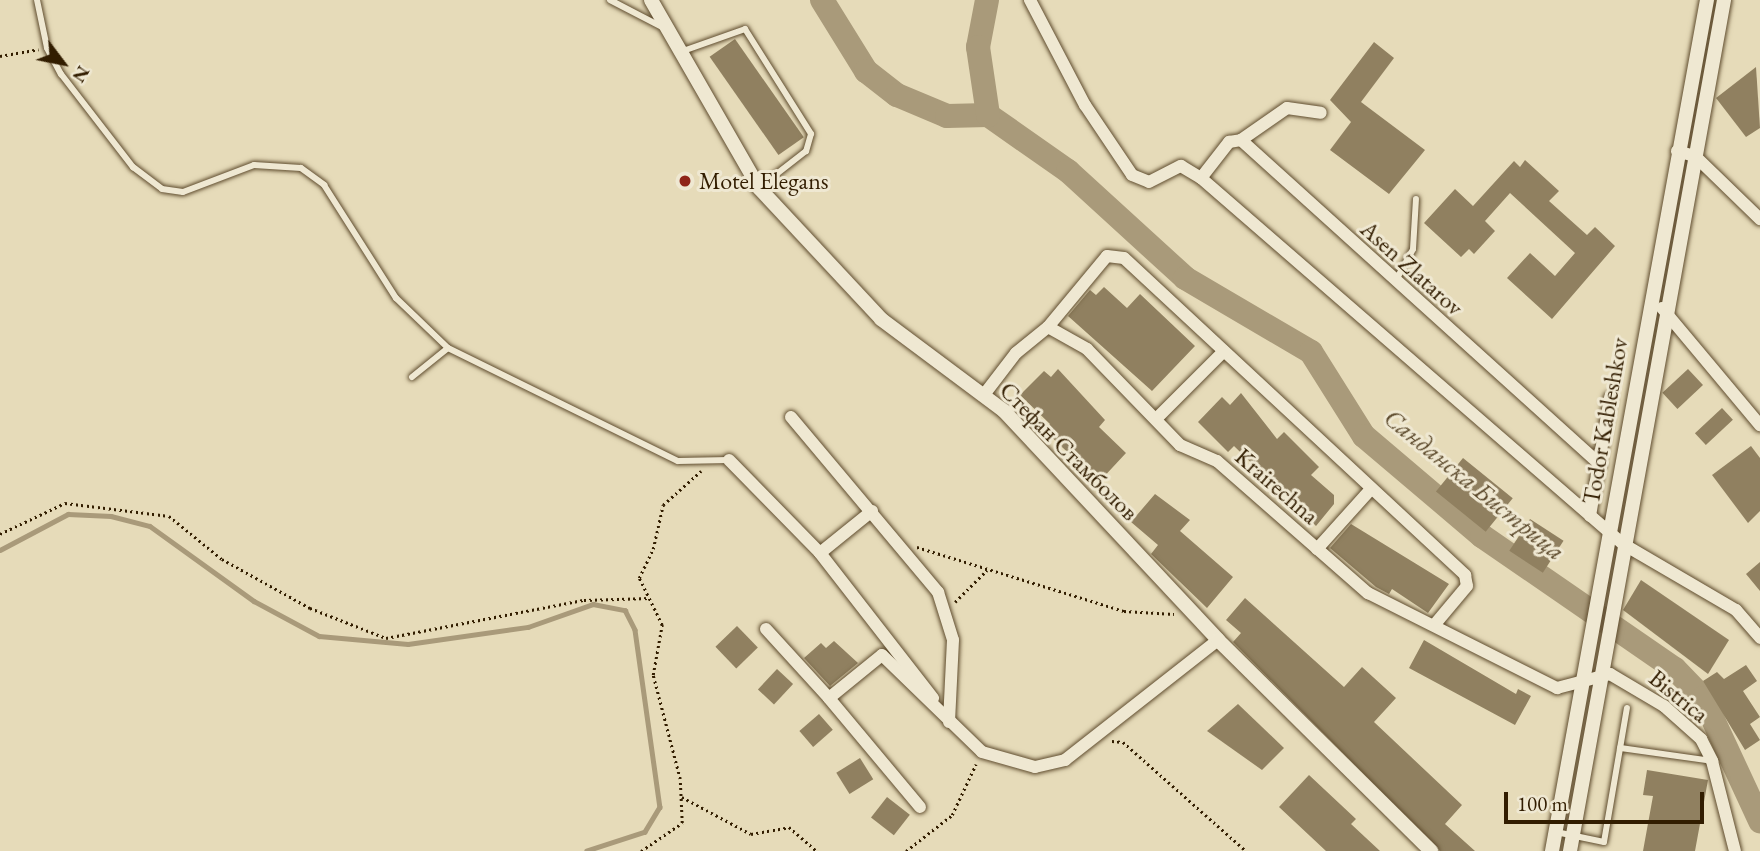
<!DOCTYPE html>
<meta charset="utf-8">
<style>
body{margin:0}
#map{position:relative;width:1760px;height:851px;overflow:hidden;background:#e6dbb9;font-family:"EB Garamond",serif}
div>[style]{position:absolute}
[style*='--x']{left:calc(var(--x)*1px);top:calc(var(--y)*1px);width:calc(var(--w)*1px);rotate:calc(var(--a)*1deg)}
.stream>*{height:4.5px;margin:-2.25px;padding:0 2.25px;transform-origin:2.25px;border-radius:2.25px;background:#a99a7a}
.river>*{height:24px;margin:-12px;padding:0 12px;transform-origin:12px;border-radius:12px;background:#a99a7a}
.building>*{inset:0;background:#908060;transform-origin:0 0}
.path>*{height:2.5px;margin-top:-1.25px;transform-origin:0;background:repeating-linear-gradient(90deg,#321d00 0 2px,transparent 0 5.5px)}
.roads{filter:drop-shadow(0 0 2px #5f4c2e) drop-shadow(0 0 2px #5f4c2e)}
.service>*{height:6px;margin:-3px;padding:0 3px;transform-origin:3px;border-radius:3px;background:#efe8d2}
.minor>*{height:12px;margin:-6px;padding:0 6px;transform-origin:6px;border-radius:6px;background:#efe8d2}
.tertiary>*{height:14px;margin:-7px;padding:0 7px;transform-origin:7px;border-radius:7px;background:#efe8d2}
.dots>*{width:19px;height:19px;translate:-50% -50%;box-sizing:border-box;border:4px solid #efe8d2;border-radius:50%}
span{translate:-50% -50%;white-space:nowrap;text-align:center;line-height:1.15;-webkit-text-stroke:6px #efe8d2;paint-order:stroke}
.poi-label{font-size:24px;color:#321d00}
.left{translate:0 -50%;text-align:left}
.street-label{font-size:24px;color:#321d00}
.water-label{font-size:26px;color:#5c492b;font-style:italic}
.north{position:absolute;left:28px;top:28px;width:70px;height:70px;-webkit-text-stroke:5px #efe8d2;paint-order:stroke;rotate:122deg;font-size:19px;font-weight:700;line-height:28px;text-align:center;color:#321d00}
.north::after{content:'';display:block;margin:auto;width:24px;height:32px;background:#321d00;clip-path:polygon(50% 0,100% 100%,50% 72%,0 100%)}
.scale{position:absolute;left:1504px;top:792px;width:200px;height:32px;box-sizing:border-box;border:4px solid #321d00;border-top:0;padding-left:9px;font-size:21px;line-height:24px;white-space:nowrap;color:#321d00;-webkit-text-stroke:5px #efe8d2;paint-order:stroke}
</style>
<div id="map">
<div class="stream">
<div style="--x:0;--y:550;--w:77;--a:-27.9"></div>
<div style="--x:68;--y:514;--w:43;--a:2.7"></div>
<div style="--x:111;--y:516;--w:40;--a:14.4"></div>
<div style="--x:150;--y:526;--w:128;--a:35.8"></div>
<div style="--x:254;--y:601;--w:74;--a:28.3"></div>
<div style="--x:319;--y:636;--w:89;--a:5.1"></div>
<div style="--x:408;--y:644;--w:121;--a:-8.1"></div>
<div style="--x:528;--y:627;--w:69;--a:-19.5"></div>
<div style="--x:593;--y:604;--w:33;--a:11"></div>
<div style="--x:625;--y:610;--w:22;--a:63"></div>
<div style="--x:635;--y:630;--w:179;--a:82"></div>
<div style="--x:660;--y:807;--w:29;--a:121"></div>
<div style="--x:645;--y:832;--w:61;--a:161.9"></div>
</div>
<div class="river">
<div style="--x:822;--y:0;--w:84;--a:58.2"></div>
<div style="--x:866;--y:71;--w:39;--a:38"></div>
<div style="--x:897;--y:95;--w:54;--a:22.8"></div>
<div style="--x:947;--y:116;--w:41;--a:-1.4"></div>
<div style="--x:988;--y:115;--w:98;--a:35"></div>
<div style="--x:1068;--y:171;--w:159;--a:42.4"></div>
<div style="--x:1185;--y:278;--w:146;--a:30.4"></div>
<div style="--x:1311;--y:352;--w:99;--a:57.8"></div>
<div style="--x:1364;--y:436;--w:155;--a:40.3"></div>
<div style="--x:1482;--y:536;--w:234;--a:34.6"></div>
<div style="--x:1675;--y:669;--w:40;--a:46"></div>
<div style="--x:1703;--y:698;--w:136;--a:65.1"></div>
<div style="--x:987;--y:0;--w:48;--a:100.8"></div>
<div style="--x:978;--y:47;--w:69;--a:81.6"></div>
</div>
<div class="building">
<div style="left:735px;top:39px;width:120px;height:31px;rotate:55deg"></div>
<div style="clip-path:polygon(1374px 42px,1394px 58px,1361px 102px,1425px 150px,1389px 194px,1330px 150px,1351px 122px,1330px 100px)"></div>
<div style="clip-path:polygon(1756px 67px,1760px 128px,1746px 137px,1716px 98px)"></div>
<div style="clip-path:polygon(1525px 160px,1559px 191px,1549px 201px,1587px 235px,1595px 227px,1615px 246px,1552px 319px,1507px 278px,1530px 253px,1555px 276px,1575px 253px,1510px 193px,1485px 221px,1495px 231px,1474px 254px,1469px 249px,1461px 257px,1424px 223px,1455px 189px,1473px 206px,1514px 161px,1520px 167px)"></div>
<div style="clip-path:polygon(1104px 287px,1127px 308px,1140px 294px,1195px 346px,1152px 391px,1068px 316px,1090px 290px,1096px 295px)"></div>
<div style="clip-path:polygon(1058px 369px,1105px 420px,1099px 427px,1126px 453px,1099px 482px,1044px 430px,1050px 424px,1020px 395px,1044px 371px,1051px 377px)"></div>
<div style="left:1688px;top:369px;width:22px;height:35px;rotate:47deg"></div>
<div style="clip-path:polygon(1241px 393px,1277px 439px,1284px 432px,1319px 467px,1311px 475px,1334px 495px,1334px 504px,1316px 526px,1234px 446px,1228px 452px,1198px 422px,1222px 397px,1230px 405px)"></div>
<div style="left:1722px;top:408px;width:16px;height:37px;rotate:47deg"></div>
<div style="clip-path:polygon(1751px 446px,1760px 458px,1760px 511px,1748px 523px,1712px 475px)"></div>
<div style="left:1463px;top:458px;width:64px;height:43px;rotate:39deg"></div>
<div style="clip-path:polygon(1155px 494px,1190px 520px,1180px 531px,1233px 577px,1207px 608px,1151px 554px,1158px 545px,1131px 522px)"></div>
<div style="left:1530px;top:519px;width:40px;height:38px;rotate:33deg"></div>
<div style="clip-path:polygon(1351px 524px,1449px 584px,1428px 613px,1392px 589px,1389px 594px,1376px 587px,1330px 548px)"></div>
<div style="clip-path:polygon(1760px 562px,1760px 591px,1746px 574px)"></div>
<div style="clip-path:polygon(1641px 580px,1729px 640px,1708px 674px,1623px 610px)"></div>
<div style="clip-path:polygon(1245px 598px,1344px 687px,1362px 667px,1396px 698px,1374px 722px,1462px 805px,1445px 824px,1475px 851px,1440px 851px,1233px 642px,1241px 633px,1226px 620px)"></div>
<div style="left:737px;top:626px;width:30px;height:30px;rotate:46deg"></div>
<div style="clip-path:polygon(1424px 640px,1516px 694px,1518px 689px,1531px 696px,1515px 725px,1409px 668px)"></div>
<div style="clip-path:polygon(834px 641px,858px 663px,830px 686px,804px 658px,821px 643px,826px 648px)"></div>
<div style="clip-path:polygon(1746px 665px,1757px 681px,1743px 691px,1760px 717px,1750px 724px,1760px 740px,1745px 750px,1703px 681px,1717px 672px,1724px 679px)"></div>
<div style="left:777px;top:669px;width:22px;height:28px;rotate:43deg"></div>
<div style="clip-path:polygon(1238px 704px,1284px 748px,1262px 770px,1207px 731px)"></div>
<div style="left:819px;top:714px;width:21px;height:26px;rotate:49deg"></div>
<div style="left:860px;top:758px;width:25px;height:28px;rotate:58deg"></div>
<div style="clip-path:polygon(1647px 770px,1708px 780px,1695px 851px,1643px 851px,1653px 796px,1643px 795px)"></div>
<div style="clip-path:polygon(1309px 775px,1356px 819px,1351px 824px,1380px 851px,1326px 851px,1279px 807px)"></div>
<div style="left:887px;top:797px;width:29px;height:26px;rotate:38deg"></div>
</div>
<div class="path">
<div style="--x:0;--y:56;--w:39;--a:-10"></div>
<div style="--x:0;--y:534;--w:72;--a:-25.5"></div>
<div style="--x:65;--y:503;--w:105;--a:7.1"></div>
<div style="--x:169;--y:516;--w:68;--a:39.1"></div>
<div style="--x:222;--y:559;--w:101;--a:29.1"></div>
<div style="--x:310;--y:608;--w:82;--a:21.5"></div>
<div style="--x:386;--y:638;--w:202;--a:-10.9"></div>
<div style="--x:584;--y:600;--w:66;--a:-1.7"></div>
<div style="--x:917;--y:547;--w:217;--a:17.2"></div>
<div style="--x:1124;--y:611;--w:50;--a:3.4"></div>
<div style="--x:955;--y:602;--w:45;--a:-45"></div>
<div style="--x:1112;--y:741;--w:11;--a:5"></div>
<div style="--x:1123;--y:742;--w:164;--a:41.5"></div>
<div style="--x:682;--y:797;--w:78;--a:28.2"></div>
<div style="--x:751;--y:834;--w:39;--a:-10"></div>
<div style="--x:789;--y:827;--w:37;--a:41"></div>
<div style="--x:641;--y:851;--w:50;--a:-34.3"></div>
<div style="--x:682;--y:823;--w:44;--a:-92.6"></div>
<div style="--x:680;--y:779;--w:107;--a:-104.6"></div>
<div style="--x:653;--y:675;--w:51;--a:-79.8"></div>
<div style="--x:662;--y:625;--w:52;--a:-116.1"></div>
<div style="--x:639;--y:578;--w:32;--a:-64"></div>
<div style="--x:653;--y:549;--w:45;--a:-77.2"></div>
<div style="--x:663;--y:505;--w:51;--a:-41.8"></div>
<div style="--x:906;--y:851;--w:58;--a:-38"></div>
<div style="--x:952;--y:815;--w:56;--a:-64.8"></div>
</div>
<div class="roads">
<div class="service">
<div style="--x:37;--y:0;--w:49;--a:78.2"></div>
<div style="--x:47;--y:48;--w:30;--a:62"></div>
<div style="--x:61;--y:74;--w:118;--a:52.3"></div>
<div style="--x:133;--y:167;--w:36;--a:37"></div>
<div style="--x:162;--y:189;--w:21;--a:8"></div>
<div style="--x:183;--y:192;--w:76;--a:-20.8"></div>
<div style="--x:254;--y:165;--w:47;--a:3.7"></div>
<div style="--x:301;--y:168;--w:29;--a:36"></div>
<div style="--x:324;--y:185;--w:134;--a:57.5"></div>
<div style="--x:396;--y:298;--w:72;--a:43.9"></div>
<div style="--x:610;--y:0;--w:61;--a:27.4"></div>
<div style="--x:683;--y:51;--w:66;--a:-19.5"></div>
<div style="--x:745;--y:29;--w:124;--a:57.8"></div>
<div style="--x:811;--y:134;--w:18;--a:106"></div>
<div style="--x:806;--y:151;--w:58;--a:142"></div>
<div style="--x:1396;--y:280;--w:35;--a:-61"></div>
<div style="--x:1413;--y:249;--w:50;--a:-86.6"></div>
<div style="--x:412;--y:377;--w:46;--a:-38.9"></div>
<div style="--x:448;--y:348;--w:256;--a:26.2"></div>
<div style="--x:678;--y:461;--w:51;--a:-1.1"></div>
<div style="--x:1620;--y:748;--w:93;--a:8"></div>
<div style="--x:1556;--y:832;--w:49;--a:11.8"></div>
<div style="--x:1604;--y:842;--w:136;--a:-80.3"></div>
</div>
<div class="minor">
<div style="--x:1030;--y:0;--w:119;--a:62.4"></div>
<div style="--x:1085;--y:105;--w:84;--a:56.1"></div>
<div style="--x:1132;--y:175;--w:18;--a:22"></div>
<div style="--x:1149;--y:182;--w:36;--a:-27"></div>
<div style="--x:1181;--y:166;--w:23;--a:31"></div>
<div style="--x:1201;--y:178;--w:46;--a:-52.1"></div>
<div style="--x:1229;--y:142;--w:12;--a:-9"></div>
<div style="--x:1241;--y:140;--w:484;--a:42.1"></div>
<div style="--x:1241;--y:140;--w:56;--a:-34.8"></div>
<div style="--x:1287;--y:108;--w:34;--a:8"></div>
<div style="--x:1677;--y:151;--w:19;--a:16"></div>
<div style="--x:1695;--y:156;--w:91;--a:44.1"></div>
<div style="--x:1201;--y:178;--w:559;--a:40.94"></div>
<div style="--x:1623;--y:544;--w:131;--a:30.3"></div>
<div style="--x:1736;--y:610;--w:37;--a:49"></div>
<div style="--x:1662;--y:308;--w:153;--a:50.1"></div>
<div style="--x:1048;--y:327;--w:92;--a:-50.3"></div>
<div style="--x:1107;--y:256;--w:17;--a:7"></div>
<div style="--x:1124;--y:258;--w:466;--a:42.9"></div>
<div style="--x:1465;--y:575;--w:11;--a:80"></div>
<div style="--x:1467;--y:586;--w:48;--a:130"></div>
<div style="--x:983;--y:396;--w:54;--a:-52.5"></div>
<div style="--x:1016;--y:353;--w:41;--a:-39.1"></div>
<div style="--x:1048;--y:327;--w:45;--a:29.4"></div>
<div style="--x:1087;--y:349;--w:134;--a:45.9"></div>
<div style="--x:1180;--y:445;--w:40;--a:23.4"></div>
<div style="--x:1217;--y:461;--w:201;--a:41.2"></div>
<div style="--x:1368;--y:593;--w:212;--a:26.7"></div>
<div style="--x:1557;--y:688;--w:55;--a:-14.8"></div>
<div style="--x:1610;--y:674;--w:63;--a:30.7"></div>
<div style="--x:1664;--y:706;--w:50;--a:41.7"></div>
<div style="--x:1701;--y:739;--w:25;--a:63"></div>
<div style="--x:1712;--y:761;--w:93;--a:75.7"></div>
<div style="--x:791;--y:417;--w:229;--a:50"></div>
<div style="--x:938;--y:592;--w:50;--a:72.6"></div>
<div style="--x:953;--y:640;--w:82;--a:92.8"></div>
<div style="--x:1156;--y:419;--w:96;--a:-45"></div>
<div style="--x:729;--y:460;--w:130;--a:45.6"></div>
<div style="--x:820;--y:553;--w:67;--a:-38.9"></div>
<div style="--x:1590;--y:516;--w:120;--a:-80.4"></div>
<div style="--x:1317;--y:549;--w:81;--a:-48"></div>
<div style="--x:820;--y:553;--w:184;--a:52.1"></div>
<div style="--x:766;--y:629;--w:93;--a:47.6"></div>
<div style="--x:920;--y:807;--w:142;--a:-129.9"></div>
<div style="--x:829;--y:698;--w:68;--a:-39.1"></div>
<div style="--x:882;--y:655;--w:139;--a:44.1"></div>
<div style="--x:982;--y:752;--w:55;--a:15.8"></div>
<div style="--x:1035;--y:767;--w:31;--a:-13"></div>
<div style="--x:1065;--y:760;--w:194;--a:-38.1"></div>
</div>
<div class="tertiary">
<div style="--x:651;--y:0;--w:217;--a:60.1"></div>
<div style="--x:759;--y:188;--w:179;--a:47"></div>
<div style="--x:881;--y:319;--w:154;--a:36.8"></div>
<div style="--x:1004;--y:411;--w:313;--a:46.9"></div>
<div style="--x:1218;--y:640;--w:300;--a:44.7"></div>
<div style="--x:1552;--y:851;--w:865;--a:-79.68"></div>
<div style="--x:1570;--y:851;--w:865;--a:-79.74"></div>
</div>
</div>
<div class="dots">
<div style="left:685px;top:181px;background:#8f2418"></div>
</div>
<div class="poi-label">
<span class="left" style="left:699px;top:181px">Motel Elegans</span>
</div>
<div class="street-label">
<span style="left:1412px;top:268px;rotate:42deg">Asen Zlatarov</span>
<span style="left:1605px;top:421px;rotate:-80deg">Todor Kableshkov</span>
<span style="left:1069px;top:451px;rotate:45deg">Стефан Стамболов</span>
<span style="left:1277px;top:486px;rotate:41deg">Krairechna</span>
<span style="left:1679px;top:696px;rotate:39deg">Bistrica</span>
</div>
<div class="water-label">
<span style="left:1474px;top:485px;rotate:39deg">Санданска Бистрица</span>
</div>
<div class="north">N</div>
<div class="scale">100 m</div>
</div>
